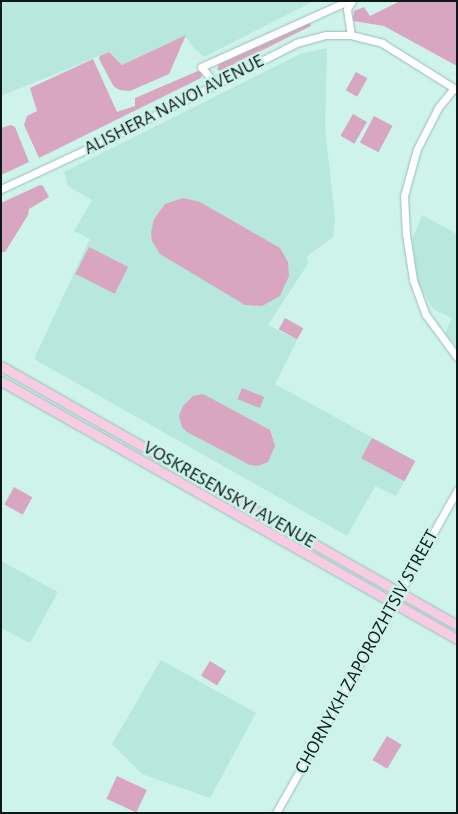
<!DOCTYPE html>
<style>
body{margin:0}
#map{position:relative;width:458px;height:814px;overflow:hidden;background:#cdf3ea;font-family:"Alegreya Sans",sans-serif}
div>[style]{position:absolute}
[style*='--x']{left:calc(var(--x)*1px);top:calc(var(--y)*1px);width:calc(var(--w)*1px);rotate:calc(var(--a)*1deg)}
.built>*{inset:0;background:#b8e7dd}
.green>*{inset:0;background:#d8a6c1;transform-origin:0 0}
.roads{filter:drop-shadow(0 0 1px #98bdb5) drop-shadow(0 0 1px #98bdb5)}
.minor>*{height:7px;margin:-3.5px;padding:0 3.5px;transform-origin:3.5px;border-radius:3.5px;background:#fff}
.major>*{height:9px;margin:-4.5px;padding:0 4.5px;transform-origin:4.5px;border-radius:4.5px;background:#f6cbe3}
span{translate:-50% -50%;white-space:nowrap;text-align:center;line-height:1.15;-webkit-text-stroke:5px #cdf3ea;paint-order:stroke}
.street-label{font-size:19px;color:#0b1a17}
.frame{position:absolute;inset:0;border:2px solid #0b1a17;pointer-events:none}
</style>
<div id="map">
<div class="built">
<div style="clip-path:polygon(1px 1px,314px 1px,204px 57px,194px 48px,185px 36px,122px 65px,109px 52px,1px 96px)"></div>
<div style="clip-path:polygon(327px 48px,325px 128px,335px 218px,333px 237px,306px 257px,309px 262px,268px 325px,297px 340px,275px 384px,415px 461px,396px 496px,375px 486px,347px 536px,34px 359px,90px 239px,74px 231px,92px 200px,68px 186px,64px 172px,300px 54px)"></div>
<div style="clip-path:polygon(422px 215px,457px 234px,457px 347px,445px 334px,452px 318px,433px 309px,418px 283px,412px 240px)"></div>
<div style="clip-path:polygon(1px 561px,58px 592px,30px 643px,1px 628px)"></div>
<div style="clip-path:polygon(161px 660px,256px 713px,210px 798px,142px 774px,112px 744px)"></div>
</div>
<div class="green">
<div style="clip-path:polygon(400px 1px,457px 1px,457px 66px,384px 26px,353px 21px,354px 11px,364px 7px,370px 16px)"></div>
<div style="clip-path:polygon(310px 23px,311px 26px,220px 71px,217px 69px,219px 64px)"></div>
<div style="clip-path:polygon(186px 35px,169px 74px,130px 91px,120px 90px,114px 87px,99px 59px,100px 56px,109px 52px,122px 65px)"></div>
<div style="clip-path:polygon(93px 59px,117px 112px,135px 106px,135px 98px,198px 71px,202px 73px,201px 78px,39px 158px,24px 125px,27px 116px,37px 111px,30px 88px)"></div>
<div style="left:356px;top:72px;width:13px;height:21px;rotate:29deg"></div>
<div style="left:353px;top:114px;width:16px;height:25px;rotate:30deg"></div>
<div style="left:374px;top:116px;width:21px;height:30px;rotate:28deg"></div>
<div style="clip-path:polygon(11px 125px,15px 127px,29px 162px,1px 175px,1px 128px)"></div>
<div style="clip-path:polygon(40px 185px,43px 186px,49px 197px,29px 209px,28px 215px,5px 252px,1px 252px,1px 203px)"></div>
<div style="clip-path:polygon(183px 198px,200px 202px,280px 248px,288px 262px,289px 276px,280px 296px,262px 306px,245px 305px,160px 254px,152px 241px,151px 233px,154px 219px,165px 204px)"></div>
<div style="left:89px;top:247px;width:44px;height:30px;rotate:27deg"></div>
<div style="left:285px;top:318px;width:21px;height:13px;rotate:29deg"></div>
<div style="left:242px;top:388px;width:24px;height:12px;rotate:22deg"></div>
<div style="clip-path:polygon(203px 394px,270px 430px,275px 446px,268px 462px,258px 466px,250px 465px,187px 432px,182px 427px,179px 416px,183px 406px,193px 396px)"></div>
<div style="left:372px;top:438px;width:49px;height:23px;rotate:28deg"></div>
<div style="left:14px;top:487px;width:21px;height:20px;rotate:29deg"></div>
<div style="left:210px;top:661px;width:19px;height:17px;rotate:32deg"></div>
<div style="left:387px;top:736px;width:17px;height:28px;rotate:31deg"></div>
<div style="left:117px;top:776px;width:33px;height:25px;rotate:25deg"></div>
</div>
<div class="roads">
<div class="minor">
<div style="--x:351;--y:35;--w:26;--a:-99"></div>
<div style="--x:347;--y:9;--w:9;--a:-58"></div>
<div style="--x:215;--y:83;--w:21;--a:-131"></div>
<div style="--x:201;--y:67;--w:161;--a:-24.2"></div>
<div style="--x:454;--y:88;--w:26;--a:129"></div>
<div style="--x:438;--y:108;--w:46;--a:117.1"></div>
<div style="--x:417;--y:149;--w:49;--a:105.5"></div>
<div style="--x:404;--y:196;--w:38;--a:87"></div>
<div style="--x:406;--y:234;--w:47;--a:81.3"></div>
<div style="--x:413;--y:280;--w:37;--a:70"></div>
<div style="--x:426;--y:315;--w:52;--a:53.6"></div>
<div style="--x:1;--y:189;--w:111;--a:-25"></div>
<div style="--x:102;--y:142;--w:218;--a:-27"></div>
<div style="--x:296;--y:43;--w:31;--a:-15"></div>
<div style="--x:326;--y:35;--w:25;--a:0"></div>
<div style="--x:351;--y:35;--w:32;--a:14"></div>
<div style="--x:382;--y:43;--w:89;--a:32.1"></div>
<div style="--x:276;--y:813;--w:370;--a:-60.7"></div>
</div>
<div class="major">
<div style="--x:1;--y:366;--w:524;--a:29.6"></div>
<div style="--x:1;--y:381;--w:524;--a:29.5"></div>
</div>
</div>
<div class="street-label">
<span style="left:174px;top:105px;rotate:-27deg">ALISHERA NAVOI AVENUE</span>
<span style="left:229px;top:495px;rotate:30deg">VOSKRESENSKYI AVENUE</span>
<span style="left:367px;top:652px;rotate:-61deg">CHORNYKH ZAPOROZHTSIV STREET</span>
</div>
<div class="frame"></div>
</div>
